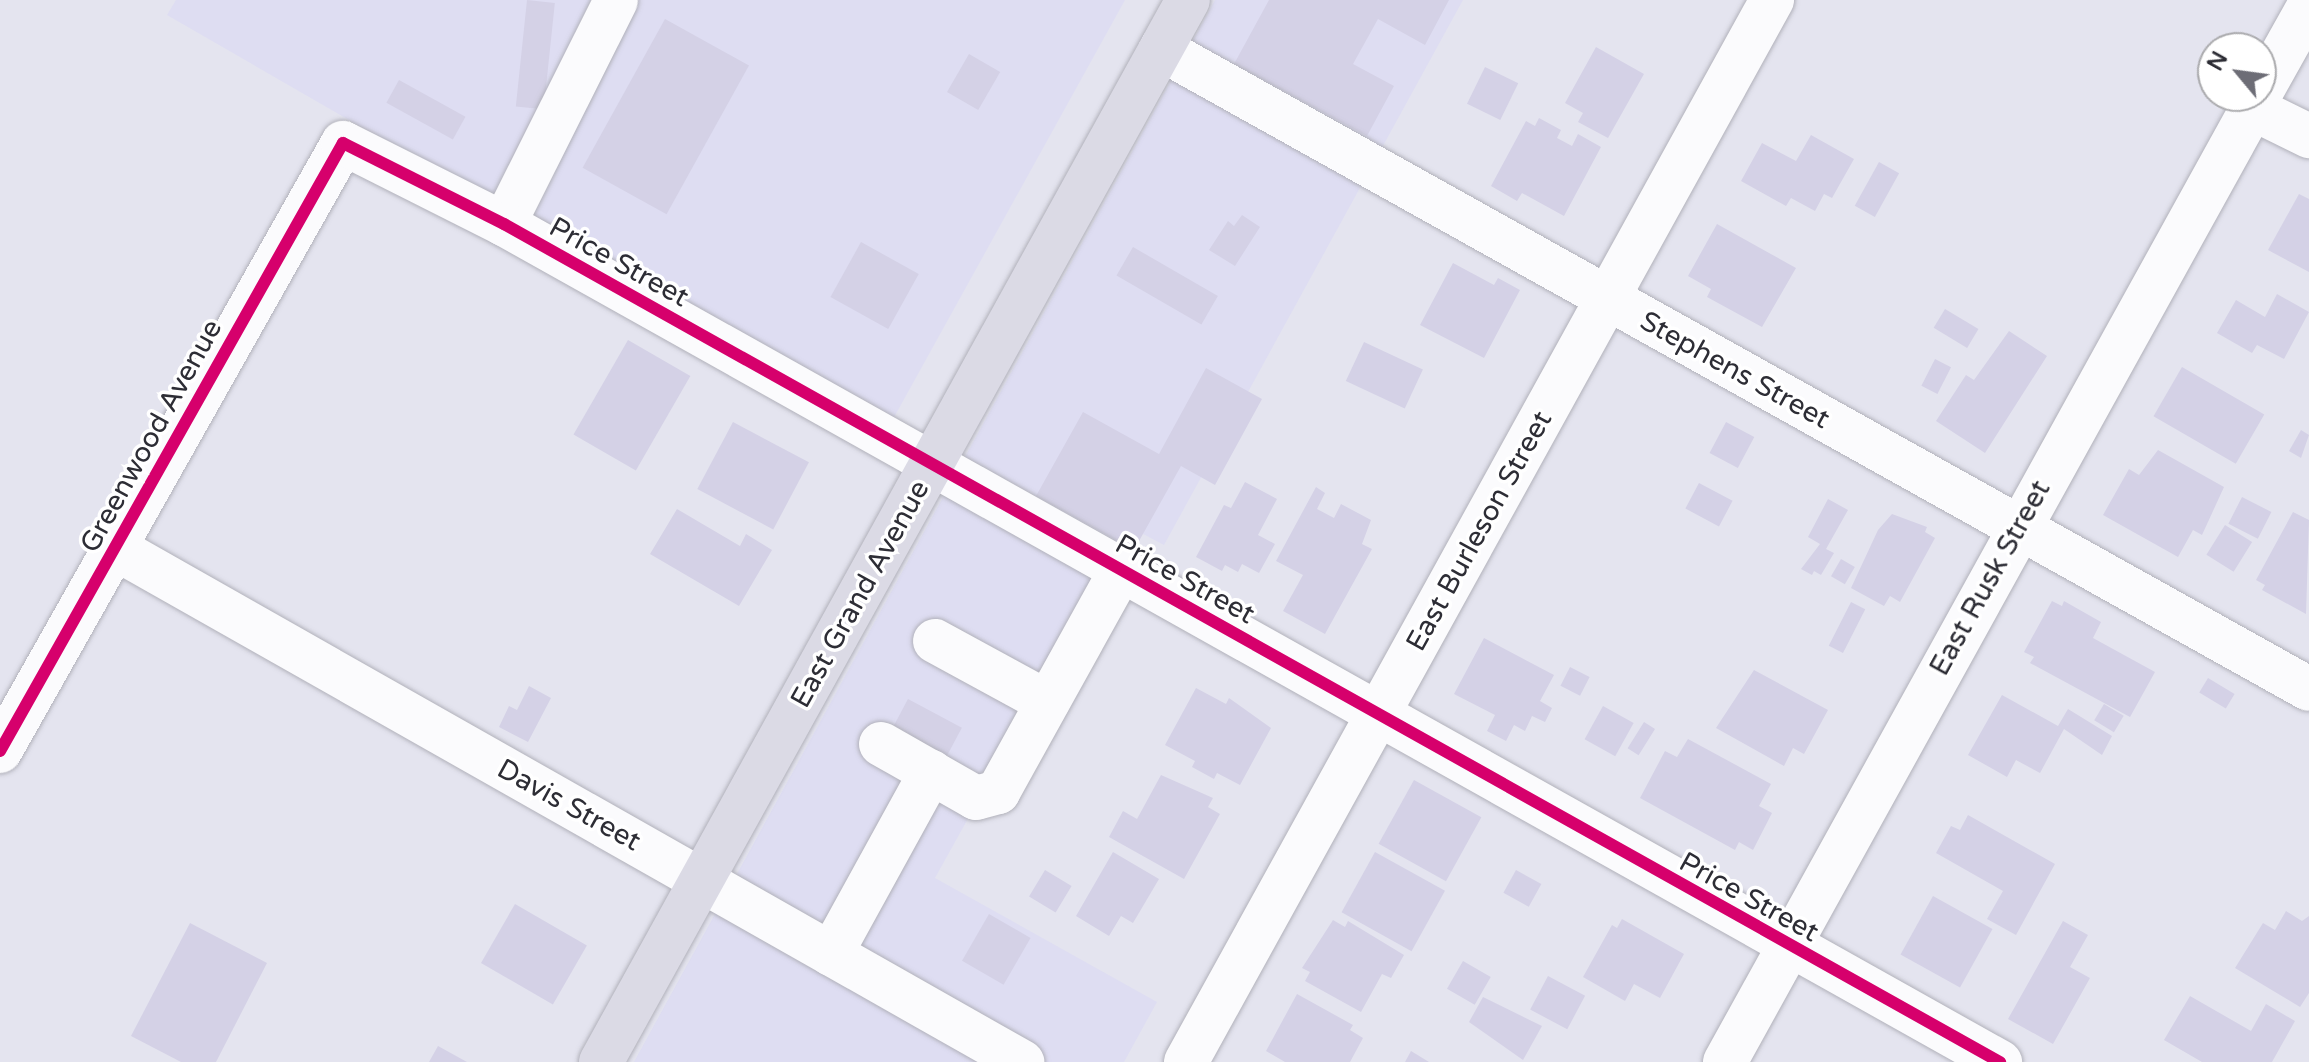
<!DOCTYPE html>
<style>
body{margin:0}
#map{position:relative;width:2309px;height:1062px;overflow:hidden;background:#e4e4ef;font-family:"Varela Round",sans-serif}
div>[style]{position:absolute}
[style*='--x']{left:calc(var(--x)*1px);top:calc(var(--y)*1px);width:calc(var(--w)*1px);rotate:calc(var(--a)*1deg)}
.built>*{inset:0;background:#deddf2}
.building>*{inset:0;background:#d4d1e6;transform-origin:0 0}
.roads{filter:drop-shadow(0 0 2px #b1b1ba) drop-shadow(0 0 2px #b1b1ba)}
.minor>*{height:44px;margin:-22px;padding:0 22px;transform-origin:22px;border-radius:22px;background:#fbfbfd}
.highway>*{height:44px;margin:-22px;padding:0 22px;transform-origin:22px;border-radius:22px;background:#dbdae5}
.cycleway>*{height:12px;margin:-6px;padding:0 6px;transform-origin:6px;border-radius:6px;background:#d6006c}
span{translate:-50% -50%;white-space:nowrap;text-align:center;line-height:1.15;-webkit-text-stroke:7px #fff;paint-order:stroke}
.street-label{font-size:28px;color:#2d2d35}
.north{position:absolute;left:2197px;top:32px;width:80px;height:80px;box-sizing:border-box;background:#fff;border:2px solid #ababae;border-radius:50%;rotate:299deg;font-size:22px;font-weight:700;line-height:32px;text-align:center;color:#2d2d35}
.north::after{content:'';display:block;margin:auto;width:28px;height:36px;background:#6d6d76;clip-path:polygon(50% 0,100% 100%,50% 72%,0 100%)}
</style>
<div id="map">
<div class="built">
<div style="clip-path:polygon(176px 0,1125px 0,887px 430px,167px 15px)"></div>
<div style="clip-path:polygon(1215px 0,1463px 0,1164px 545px,1130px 527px,935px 878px,1157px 1002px,1124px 1062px,634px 1062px)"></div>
</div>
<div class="building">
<div style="left:527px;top:0;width:28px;height:107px;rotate:6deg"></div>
<div style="clip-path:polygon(1269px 0,1449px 0,1425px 45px,1378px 19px,1353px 64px,1394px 86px,1367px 136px,1234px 64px)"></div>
<div style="left:665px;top:19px;width:96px;height:170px;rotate:29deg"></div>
<div style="clip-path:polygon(1596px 47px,1644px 74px,1608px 138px,1578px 122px,1583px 113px,1565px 103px)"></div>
<div style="left:969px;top:54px;width:36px;height:44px;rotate:30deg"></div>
<div style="left:1485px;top:67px;width:37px;height:41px;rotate:26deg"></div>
<div style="left:399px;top:80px;width:76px;height:26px;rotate:29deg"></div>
<div style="clip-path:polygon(1539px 118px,1561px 130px,1557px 138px,1572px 146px,1578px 134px,1601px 147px,1564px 216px,1522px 193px,1517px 201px,1491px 186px,1526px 121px,1535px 126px)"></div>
<div style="clip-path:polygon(1811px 135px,1854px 159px,1832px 198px,1824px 194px,1815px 211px,1791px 198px,1786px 206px,1741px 181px,1762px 143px,1796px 161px)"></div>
<div style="left:1879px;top:162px;width:23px;height:50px;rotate:29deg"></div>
<div style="clip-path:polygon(2299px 194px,2309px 199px,2309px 272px,2268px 250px)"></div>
<div style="clip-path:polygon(1242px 215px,1260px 227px,1235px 266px,1209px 250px,1228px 221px,1234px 226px)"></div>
<div style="clip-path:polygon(1717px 224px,1796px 268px,1762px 327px,1707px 297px,1711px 289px,1688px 276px)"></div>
<div style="left:861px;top:242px;width:66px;height:63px;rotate:29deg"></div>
<div style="left:1133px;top:247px;width:98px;height:33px;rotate:30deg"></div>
<div style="clip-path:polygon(1453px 263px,1494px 285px,1498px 278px,1520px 290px,1484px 358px,1420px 325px)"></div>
<div style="clip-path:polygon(2277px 294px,2309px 312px,2284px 359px,2257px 345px,2252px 353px,2217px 333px,2236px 300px,2265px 317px)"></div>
<div style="left:1945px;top:309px;width:39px;height:22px;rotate:31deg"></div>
<div style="clip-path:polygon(2009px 331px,2047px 356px,1985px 453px,1936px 421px,1966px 375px,1974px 380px)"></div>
<div style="left:628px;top:340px;width:72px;height:109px;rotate:30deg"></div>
<div style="left:1364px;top:342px;width:65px;height:43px;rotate:25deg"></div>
<div style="left:1935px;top:359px;width:18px;height:30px;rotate:27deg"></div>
<div style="left:2182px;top:367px;width:95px;height:57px;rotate:30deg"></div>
<div style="clip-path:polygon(1206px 368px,1262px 399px,1215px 485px,1181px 466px,1134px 550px,1036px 496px,1083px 412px,1159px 454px)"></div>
<div style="left:733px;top:422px;width:86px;height:76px;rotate:28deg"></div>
<div style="left:1726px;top:422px;width:32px;height:35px;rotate:28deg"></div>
<div style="clip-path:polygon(2301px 430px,2309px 435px,2301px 458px,2289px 451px)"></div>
<div style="clip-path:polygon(2158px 450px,2224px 487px,2202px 535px,2193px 530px,2178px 557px,2103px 515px,2129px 469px,2139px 475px)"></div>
<div style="clip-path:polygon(1245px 482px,1277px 499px,1258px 535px,1275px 544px,1259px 573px,1242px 564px,1238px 572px,1225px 565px,1222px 571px,1196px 557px,1224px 505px,1231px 508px)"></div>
<div style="left:1699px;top:483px;width:38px;height:29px;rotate:28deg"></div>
<div style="clip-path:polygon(1316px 487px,1325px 493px,1317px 509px,1334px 518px,1341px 504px,1371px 520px,1362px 544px,1372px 549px,1325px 634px,1283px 611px,1303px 575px,1276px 561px)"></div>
<div style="left:2242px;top:497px;width:33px;height:30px;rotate:27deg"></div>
<div style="clip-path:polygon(1828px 499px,1848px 510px,1826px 549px,1834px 553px,1821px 575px,1814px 571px,1812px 575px,1801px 569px,1820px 544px,1808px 537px)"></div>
<div style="clip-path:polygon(677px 509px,740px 546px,746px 534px,772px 550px,739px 606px,650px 554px)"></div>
<div style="clip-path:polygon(2293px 512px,2309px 520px,2306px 614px,2262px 590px,2265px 585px,2256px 580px)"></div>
<div style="clip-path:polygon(1892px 514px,1927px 527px,1925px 532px,1935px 538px,1900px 602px,1890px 596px,1884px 606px,1851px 588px,1878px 530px)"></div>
<div style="left:2225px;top:525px;width:32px;height:35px;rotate:32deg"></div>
<div style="left:1841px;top:559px;width:16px;height:20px;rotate:30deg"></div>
<div style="clip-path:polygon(2052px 601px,2062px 606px,2064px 601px,2101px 622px,2093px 638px,2155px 672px,2130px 717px,2030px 663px,2034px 657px,2024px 652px)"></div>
<div style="left:1851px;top:602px;width:16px;height:49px;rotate:27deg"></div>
<div style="clip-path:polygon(1484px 638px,1554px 675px,1540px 701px,1552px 708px,1545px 722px,1532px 716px,1525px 731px,1514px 725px,1506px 741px,1487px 731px,1495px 715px,1454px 694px)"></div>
<div style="left:1570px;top:667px;width:22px;height:21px;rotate:27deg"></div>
<div style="clip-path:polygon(1754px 670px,1828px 710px,1804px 754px,1793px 748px,1784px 766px,1716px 728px)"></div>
<div style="left:2208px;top:678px;width:31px;height:17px;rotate:31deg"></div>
<div style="clip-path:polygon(529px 686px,551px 698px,528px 742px,499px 727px,509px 706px,517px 710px)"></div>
<div style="clip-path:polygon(1196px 688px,1226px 704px,1229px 698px,1271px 728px,1240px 785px,1217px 773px,1214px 779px,1192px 767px,1195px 761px,1165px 745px)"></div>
<div style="clip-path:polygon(2002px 695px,2058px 726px,2068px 709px,2112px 736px,2102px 755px,2064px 729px,2040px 773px,2016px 760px,2007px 777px,1968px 755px)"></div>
<div style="left:908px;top:699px;width:61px;height:38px;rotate:28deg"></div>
<div style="left:2104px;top:704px;width:23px;height:19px;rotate:31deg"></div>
<div style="left:1603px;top:706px;width:35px;height:38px;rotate:29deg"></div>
<div style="left:1644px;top:722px;width:13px;height:31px;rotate:32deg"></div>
<div style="clip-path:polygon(1688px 739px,1771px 784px,1759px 806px,1772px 813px,1753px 850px,1739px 842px,1735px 850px,1640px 798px,1665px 751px,1677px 757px)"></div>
<div style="clip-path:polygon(1161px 775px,1213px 798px,1208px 807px,1220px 814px,1184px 879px,1109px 837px,1123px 811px,1137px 819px)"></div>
<div style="left:1414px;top:780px;width:77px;height:73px;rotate:29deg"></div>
<div style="clip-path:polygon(1968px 815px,2055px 864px,2016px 935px,1987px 919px,2003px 891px,1936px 853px,1951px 826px,1960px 830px)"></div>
<div style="clip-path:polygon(1113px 852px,1159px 879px,1133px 923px,1121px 916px,1109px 936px,1076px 916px)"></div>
<div style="left:1375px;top:852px;width:80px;height:69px;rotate:29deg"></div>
<div style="left:1045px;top:870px;width:31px;height:31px;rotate:31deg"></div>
<div style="left:1516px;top:870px;width:29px;height:26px;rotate:29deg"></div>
<div style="left:1933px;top:896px;width:68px;height:67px;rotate:29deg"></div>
<div style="left:515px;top:904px;width:83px;height:68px;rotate:30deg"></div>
<div style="clip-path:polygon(2286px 911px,2302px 921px,2309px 916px,2309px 993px,2300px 1007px,2235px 968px,2263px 923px,2275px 930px)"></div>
<div style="left:989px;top:914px;width:48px;height:54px;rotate:30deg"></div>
<div style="clip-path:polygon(1622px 919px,1684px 954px,1660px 998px,1634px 984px,1625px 1001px,1583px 977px,1612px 925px,1617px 928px)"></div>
<div style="clip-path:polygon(1333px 920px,1345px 927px,1348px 921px,1404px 955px,1391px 978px,1382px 974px,1361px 1012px,1305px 981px,1310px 972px,1302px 968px)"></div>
<div style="clip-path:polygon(2063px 921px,2088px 935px,2070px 967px,2090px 978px,2053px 1044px,2008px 1019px)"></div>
<div style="clip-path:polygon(190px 923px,267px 963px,216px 1062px,181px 1062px,131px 1036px)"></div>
<div style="left:1463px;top:961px;width:32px;height:32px;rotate:30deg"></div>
<div style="left:1548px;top:976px;width:42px;height:38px;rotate:28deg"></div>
<div style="clip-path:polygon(1297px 994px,1353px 1025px,1350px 1030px,1363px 1038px,1350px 1062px,1285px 1062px,1266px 1051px)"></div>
<div style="clip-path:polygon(2190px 996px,2251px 1031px,2266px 1004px,2295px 1021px,2272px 1062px,2202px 1062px,2164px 1040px)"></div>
<div style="clip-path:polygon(1483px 997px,1542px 1026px,1523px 1060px,1469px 1022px)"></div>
<div style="clip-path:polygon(438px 1046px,467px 1062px,429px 1062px)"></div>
<div style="clip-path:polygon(1411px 1051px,1429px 1062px,1405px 1062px)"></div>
</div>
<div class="roads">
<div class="minor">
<div style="--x:1161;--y:49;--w:1314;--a:29.14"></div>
<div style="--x:2261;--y:92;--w:98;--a:-60.8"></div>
<div style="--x:2252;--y:108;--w:64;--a:26.2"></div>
<div style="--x:504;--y:224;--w:250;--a:-63.4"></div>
<div style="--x:115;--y:548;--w:1043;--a:29.54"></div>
<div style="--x:935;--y:641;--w:128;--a:28.6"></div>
<div style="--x:881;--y:744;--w:109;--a:29.6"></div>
<div style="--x:976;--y:798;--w:23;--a:-15"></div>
<div style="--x:998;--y:792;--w:254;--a:-61"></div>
<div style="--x:0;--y:751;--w:698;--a:-60.57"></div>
<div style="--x:343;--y:143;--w:180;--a:26.7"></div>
<div style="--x:504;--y:224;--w:1715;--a:29.26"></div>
<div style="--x:831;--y:954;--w:208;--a:-61.2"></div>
<div style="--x:1186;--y:1062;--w:1213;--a:-61.11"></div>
<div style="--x:1725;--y:1062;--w:1104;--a:-61.07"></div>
</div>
<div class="highway">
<div style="--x:601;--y:1062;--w:1213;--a:-61.07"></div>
</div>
</div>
<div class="cycleway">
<div style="--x:0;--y:751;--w:698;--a:-60.57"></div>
<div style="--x:343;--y:143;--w:180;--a:26.7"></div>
<div style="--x:504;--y:224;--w:1715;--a:29.26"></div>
</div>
<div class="street-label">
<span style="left:619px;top:262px;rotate:29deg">Price Street</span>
<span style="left:1735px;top:370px;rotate:29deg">Stephens Street</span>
<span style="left:151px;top:436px;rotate:-61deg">Greenwood Avenue</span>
<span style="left:1479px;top:531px;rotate:-61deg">East Burleson Street</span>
<span style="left:1990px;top:578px;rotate:-61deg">East Rusk Street</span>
<span style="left:1185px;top:579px;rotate:29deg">Price Street</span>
<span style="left:860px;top:594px;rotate:-61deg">East Grand Avenue</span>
<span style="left:569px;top:805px;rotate:29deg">Davis Street</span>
<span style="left:1749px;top:897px;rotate:29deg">Price Street</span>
</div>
<div class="north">N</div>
</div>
